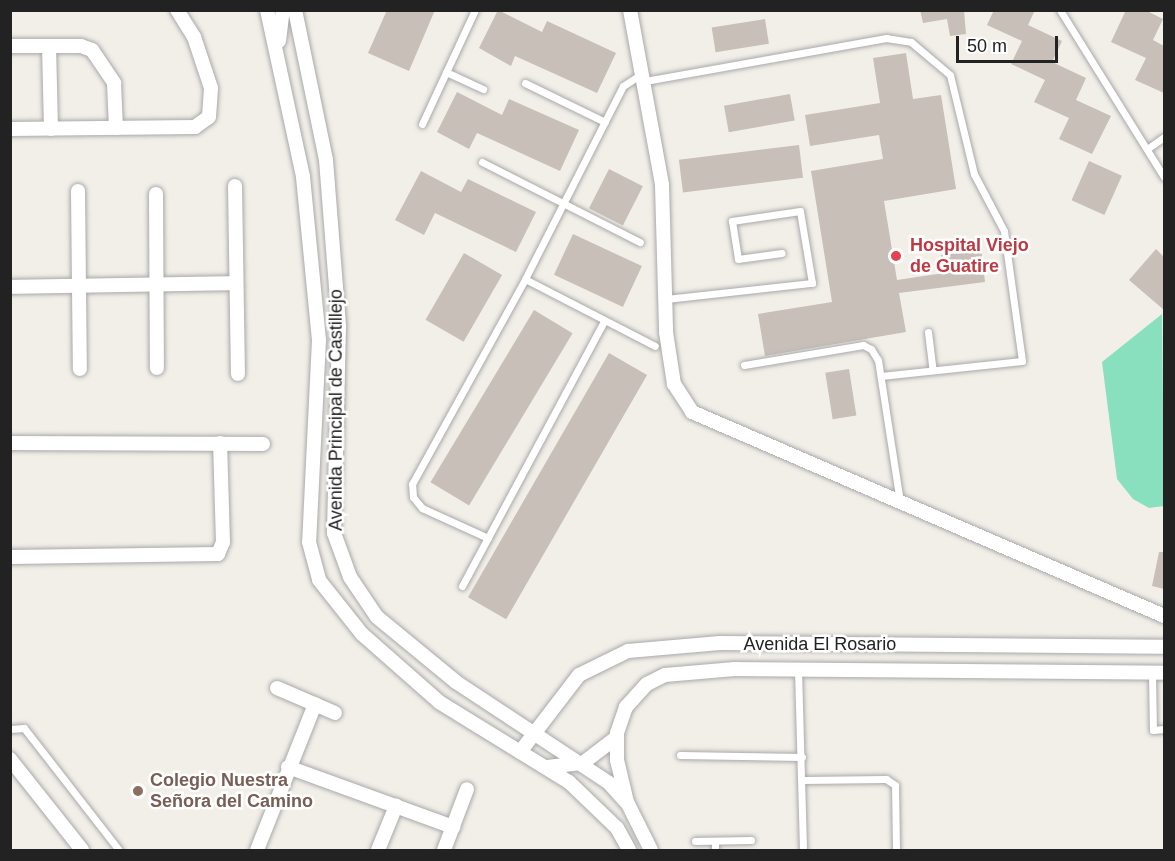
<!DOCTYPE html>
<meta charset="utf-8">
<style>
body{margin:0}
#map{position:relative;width:1175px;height:861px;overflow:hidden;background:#f2efe9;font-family:Arial,sans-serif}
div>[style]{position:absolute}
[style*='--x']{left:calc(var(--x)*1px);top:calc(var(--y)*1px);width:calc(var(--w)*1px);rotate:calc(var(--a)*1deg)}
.pitch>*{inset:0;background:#88e0be}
.building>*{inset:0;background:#c7bfb8;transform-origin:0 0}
.roads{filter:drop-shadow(0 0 2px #a9a9a9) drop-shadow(0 0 2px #a9a9a9)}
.lane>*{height:7px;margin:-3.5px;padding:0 3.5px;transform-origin:3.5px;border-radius:3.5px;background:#fff}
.street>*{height:14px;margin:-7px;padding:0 7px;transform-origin:7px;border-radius:7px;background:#fff}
.dots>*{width:16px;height:16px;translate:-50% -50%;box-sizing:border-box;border:3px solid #fff;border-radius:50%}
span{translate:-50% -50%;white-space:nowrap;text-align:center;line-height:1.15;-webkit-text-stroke:5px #fff;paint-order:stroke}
.health-label{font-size:18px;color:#be3a42;font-weight:700}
.left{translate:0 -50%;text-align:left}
.street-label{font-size:18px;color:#222}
.education-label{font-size:18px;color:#785e54;font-weight:700}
.frame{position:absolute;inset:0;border:12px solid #222;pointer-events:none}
.scale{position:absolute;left:956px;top:36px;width:102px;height:27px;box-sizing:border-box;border:3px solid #222;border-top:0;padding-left:8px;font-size:18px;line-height:21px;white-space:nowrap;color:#222;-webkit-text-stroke:4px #fff;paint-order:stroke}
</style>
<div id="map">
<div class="pitch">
<div style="clip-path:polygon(1162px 314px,1164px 506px,1149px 508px,1133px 499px,1117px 479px,1102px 362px)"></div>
</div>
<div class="building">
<div style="clip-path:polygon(387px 10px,435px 10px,409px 71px,368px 53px)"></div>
<div style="clip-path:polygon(498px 10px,542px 32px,547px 21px,616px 53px,597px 93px,515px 56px,511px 66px,479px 48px)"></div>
<div style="clip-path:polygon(920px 10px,964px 10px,966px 34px,950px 36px,947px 19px,923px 23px)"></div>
<div style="clip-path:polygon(994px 10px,1035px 10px,1028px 25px,1062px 41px,1052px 62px,1086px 78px,1076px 100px,1111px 116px,1092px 154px,1059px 139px,1069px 118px,1034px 102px,1045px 80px,1011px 64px,1022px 41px,987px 25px)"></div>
<div style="clip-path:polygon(1126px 10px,1145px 10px,1163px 19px,1153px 40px,1164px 46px,1164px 93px,1135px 80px,1146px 58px,1111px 42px)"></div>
<div style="left:765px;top:19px;width:25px;height:54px;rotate:81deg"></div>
<div style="clip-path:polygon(906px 53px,913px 99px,941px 95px,956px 189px,884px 201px,897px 280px,944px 273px,941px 255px,968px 252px,966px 240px,980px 238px,985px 282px,899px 293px,906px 332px,765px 356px,758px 314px,832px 302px,811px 171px,883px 159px,879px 135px,810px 146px,805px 115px,880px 103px,873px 58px)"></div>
<div style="clip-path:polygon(457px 92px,502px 115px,509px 99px,579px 130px,560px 171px,477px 133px,469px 149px,437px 132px)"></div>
<div style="left:790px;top:94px;width:27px;height:67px;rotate:80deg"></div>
<div style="left:799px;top:145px;width:33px;height:121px;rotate:83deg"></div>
<div style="left:1089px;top:161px;width:36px;height:43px;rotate:24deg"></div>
<div style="left:609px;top:169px;width:38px;height:44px;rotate:27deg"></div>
<div style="clip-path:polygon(421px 171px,461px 192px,468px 179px,536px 212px,516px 252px,435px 213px,424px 235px,395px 220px)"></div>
<div style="left:573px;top:234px;width:76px;height:45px;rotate:25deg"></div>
<div style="clip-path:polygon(1156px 249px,1164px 257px,1164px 310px,1129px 280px)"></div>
<div style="left:464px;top:253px;width:44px;height:77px;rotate:30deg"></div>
<div style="left:534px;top:310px;width:45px;height:201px;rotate:31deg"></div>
<div style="left:609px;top:353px;width:44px;height:282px;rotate:30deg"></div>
<div style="left:849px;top:369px;width:47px;height:24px;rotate:81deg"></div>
<div style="clip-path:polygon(1159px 552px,1164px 552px,1164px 589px,1152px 586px)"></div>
</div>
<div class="roads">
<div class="lane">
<div style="--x:1060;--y:10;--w:197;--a:58.1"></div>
<div style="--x:446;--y:72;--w:41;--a:24.7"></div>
<div style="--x:645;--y:81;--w:245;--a:-10.1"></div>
<div style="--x:886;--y:38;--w:25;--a:9"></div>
<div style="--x:911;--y:42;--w:51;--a:40.2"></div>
<div style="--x:950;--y:75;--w:102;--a:76.4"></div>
<div style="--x:974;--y:174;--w:64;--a:62.2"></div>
<div style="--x:1004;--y:231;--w:131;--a:82.1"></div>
<div style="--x:1022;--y:361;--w:142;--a:173.9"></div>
<div style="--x:525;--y:83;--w:89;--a:26"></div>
<div style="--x:422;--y:124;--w:126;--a:-65.1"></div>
<div style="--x:1147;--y:149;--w:21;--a:-35"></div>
<div style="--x:482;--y:162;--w:177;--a:26.9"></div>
<div style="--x:525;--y:279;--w:146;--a:27.3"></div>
<div style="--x:666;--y:299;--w:147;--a:-6.3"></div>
<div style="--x:812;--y:283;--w:73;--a:-99.5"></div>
<div style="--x:800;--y:211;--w:69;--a:171.6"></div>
<div style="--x:732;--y:221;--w:38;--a:81"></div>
<div style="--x:738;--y:259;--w:44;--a:-7.8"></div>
<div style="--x:928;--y:332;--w:38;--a:83"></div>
<div style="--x:744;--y:365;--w:121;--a:-9.5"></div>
<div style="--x:863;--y:345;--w:9;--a:27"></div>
<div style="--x:871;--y:349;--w:13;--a:58"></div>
<div style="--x:878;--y:360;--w:144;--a:81.2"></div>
<div style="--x:488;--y:538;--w:72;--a:-155.6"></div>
<div style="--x:422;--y:508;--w:14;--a:-129"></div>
<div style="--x:413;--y:497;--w:13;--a:-94"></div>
<div style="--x:412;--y:484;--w:234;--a:-61.1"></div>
<div style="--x:525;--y:279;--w:216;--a:-63.1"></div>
<div style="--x:623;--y:86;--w:24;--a:-33"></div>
<div style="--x:462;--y:586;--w:301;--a:-61.8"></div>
<div style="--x:798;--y:670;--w:180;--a:88.4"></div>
<div style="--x:1152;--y:674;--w:56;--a:89"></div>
<div style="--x:1153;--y:730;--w:11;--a:-5"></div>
<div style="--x:10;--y:729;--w:14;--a:-4"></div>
<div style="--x:24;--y:728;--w:155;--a:52.1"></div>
<div style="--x:680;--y:755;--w:122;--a:0.9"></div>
<div style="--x:803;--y:780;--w:83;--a:-0.7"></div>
<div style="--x:886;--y:779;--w:11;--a:34"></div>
<div style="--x:895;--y:785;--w:65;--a:89.1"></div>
<div style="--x:695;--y:841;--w:56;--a:-1"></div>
<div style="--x:715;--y:850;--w:9;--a:-90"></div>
</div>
<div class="street">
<div style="--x:267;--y:10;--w:171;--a:77.8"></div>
<div style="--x:303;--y:177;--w:164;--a:84.4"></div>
<div style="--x:319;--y:340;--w:202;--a:92.8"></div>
<div style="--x:309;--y:542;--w:39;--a:75"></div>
<div style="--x:319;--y:580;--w:69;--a:51.5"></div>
<div style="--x:362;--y:634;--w:103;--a:41.4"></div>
<div style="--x:439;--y:702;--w:153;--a:31.6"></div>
<div style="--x:569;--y:782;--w:66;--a:43.8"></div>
<div style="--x:617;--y:828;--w:25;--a:61"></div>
<div style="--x:295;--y:10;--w:153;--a:78.3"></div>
<div style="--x:326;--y:160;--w:168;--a:85.5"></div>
<div style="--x:339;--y:327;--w:206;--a:91.4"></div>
<div style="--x:334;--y:533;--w:47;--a:70"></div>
<div style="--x:350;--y:577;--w:48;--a:56"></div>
<div style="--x:377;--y:617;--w:102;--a:39.4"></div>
<div style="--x:456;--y:682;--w:183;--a:33.4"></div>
<div style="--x:609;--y:783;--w:28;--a:48"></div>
<div style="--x:628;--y:804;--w:51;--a:63.4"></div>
<div style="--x:630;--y:10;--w:178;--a:79.6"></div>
<div style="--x:662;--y:185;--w:147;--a:88.4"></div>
<div style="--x:666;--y:332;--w:53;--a:81.3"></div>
<div style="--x:674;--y:384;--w:33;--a:57"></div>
<div style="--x:692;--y:412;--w:514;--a:23.37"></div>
<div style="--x:279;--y:41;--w:31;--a:-83"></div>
<div style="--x:10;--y:46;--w:71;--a:0"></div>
<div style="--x:81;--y:46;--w:12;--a:20"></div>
<div style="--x:92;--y:50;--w:40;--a:56"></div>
<div style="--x:114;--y:83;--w:45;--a:87.5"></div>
<div style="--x:49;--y:46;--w:83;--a:88.6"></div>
<div style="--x:10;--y:129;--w:185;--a:-0.6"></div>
<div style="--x:195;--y:127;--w:17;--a:-36"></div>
<div style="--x:209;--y:117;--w:29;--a:-86"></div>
<div style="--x:211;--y:88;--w:54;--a:-108.4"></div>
<div style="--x:194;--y:37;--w:32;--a:-122"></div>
<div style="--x:235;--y:186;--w:188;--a:89.1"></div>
<div style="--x:78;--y:191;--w:178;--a:89.4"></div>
<div style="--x:156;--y:194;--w:174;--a:89.7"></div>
<div style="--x:10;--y:287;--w:226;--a:-1"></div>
<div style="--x:10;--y:443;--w:253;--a:0.2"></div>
<div style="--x:10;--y:557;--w:208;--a:-0.8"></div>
<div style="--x:218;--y:554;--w:13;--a:-67"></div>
<div style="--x:223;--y:542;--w:99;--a:-91.7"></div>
<div style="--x:277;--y:688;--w:63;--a:23.3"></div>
<div style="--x:520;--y:752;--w:97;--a:-52.5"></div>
<div style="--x:579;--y:675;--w:55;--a:-26.1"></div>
<div style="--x:628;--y:651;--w:92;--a:-5"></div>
<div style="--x:720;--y:643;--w:444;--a:0.5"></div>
<div style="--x:10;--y:759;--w:116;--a:51.6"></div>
<div style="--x:288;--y:767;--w:176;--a:20"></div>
<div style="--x:548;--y:767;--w:35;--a:-7"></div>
<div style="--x:583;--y:763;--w:43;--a:-37.4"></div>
<div style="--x:627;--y:802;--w:43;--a:-103.4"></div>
<div style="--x:617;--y:760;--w:27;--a:-90"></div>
<div style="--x:617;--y:733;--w:28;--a:-71"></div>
<div style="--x:626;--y:707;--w:31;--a:-48"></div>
<div style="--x:647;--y:684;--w:20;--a:-27"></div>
<div style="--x:665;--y:675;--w:70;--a:-4.9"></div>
<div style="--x:735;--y:669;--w:429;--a:0.5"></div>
<div style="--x:257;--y:850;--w:157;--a:-68.3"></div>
<div style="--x:378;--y:850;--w:48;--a:-67.8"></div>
<div style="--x:444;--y:850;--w:65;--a:-69.3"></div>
</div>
</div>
<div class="dots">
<div style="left:896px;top:256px;background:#e0444e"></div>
<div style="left:138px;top:791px;background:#8d6e63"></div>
</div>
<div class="health-label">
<span class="left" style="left:910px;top:256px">Hospital Viejo<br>de Guatire</span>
</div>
<div class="street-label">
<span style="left:336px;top:410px;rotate:-90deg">Avenida Principal de Castillejo</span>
<span style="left:820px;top:644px">Avenida El Rosario</span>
</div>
<div class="education-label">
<span class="left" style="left:150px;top:791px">Colegio Nuestra<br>Señora del Camino</span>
</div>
<div class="frame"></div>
<div class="scale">50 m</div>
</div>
